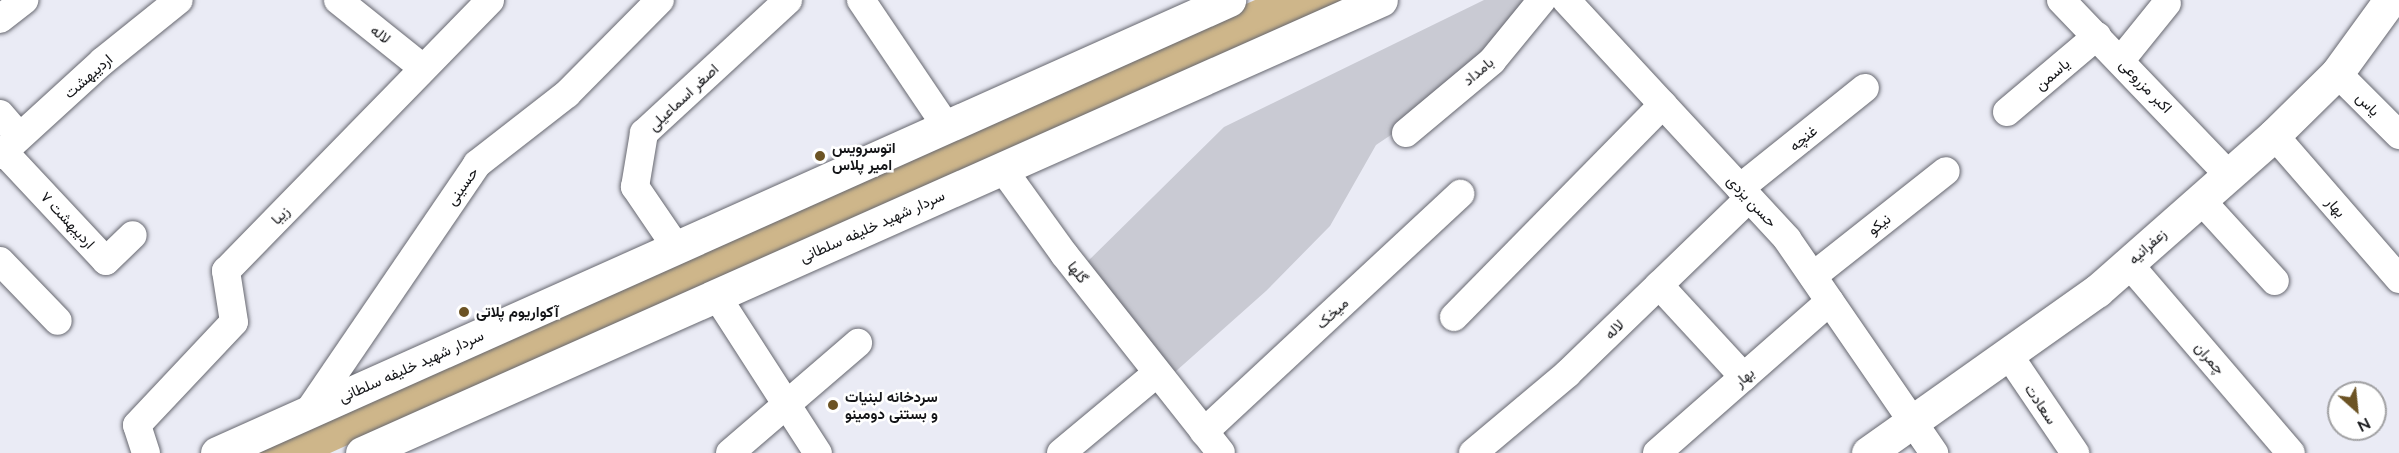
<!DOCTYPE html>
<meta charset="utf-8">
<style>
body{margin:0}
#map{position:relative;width:2399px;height:453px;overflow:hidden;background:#eaebf5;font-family:Mulish,Vazirmatn,sans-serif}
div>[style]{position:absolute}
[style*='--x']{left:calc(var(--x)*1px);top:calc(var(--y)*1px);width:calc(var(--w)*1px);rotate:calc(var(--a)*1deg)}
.green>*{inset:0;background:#ceb68a}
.building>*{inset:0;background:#c9cad3}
.roads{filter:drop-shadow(0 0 2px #66676f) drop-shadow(0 0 2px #66676f)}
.street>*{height:28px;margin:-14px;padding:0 14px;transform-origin:14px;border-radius:14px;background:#fff}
.secondary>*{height:33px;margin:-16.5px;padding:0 16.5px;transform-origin:16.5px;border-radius:16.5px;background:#fff}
.dots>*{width:16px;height:16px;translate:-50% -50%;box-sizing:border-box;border:3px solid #fff;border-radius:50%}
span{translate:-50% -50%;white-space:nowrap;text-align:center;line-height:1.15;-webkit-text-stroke:5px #fff;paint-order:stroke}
.street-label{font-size:15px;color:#141518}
.poi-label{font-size:15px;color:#141518;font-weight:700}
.left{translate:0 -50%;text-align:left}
.north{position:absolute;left:2327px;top:381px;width:60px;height:60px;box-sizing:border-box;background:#fff;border:2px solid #a1a1a3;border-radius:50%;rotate:153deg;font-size:16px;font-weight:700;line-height:24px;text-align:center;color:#141518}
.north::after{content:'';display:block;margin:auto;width:21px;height:27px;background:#6c5324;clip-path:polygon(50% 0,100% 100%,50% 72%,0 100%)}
</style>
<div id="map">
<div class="green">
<div style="clip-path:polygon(1255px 0,1354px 0,679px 295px,330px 453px,240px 453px)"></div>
</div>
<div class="building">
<div style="clip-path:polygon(1484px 0,1526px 0,1440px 102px,1376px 145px,1330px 226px,1266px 291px,1175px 372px,1083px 266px,1224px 127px)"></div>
</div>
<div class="roads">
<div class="street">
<div style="--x:338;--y:0;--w:109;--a:38.7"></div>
<div style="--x:861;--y:0;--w:152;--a:56"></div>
<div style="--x:1566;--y:0;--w:326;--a:47.2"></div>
<div style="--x:1787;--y:239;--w:260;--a:55.5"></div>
<div style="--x:2061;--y:0;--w:241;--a:46.2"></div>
<div style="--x:0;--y:19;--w:31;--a:-38"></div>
<div style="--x:2121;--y:60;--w:73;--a:-51.1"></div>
<div style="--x:2337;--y:73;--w:88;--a:45"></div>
<div style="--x:2007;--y:112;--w:118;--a:-40.2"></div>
<div style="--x:0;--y:114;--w:29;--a:49"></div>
<div style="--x:1406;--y:133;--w:112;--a:-39.9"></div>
<div style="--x:1492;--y:61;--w:79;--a:-50.7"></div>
<div style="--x:2274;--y:135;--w:191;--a:49"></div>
<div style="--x:4;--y:152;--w:149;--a:46.9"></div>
<div style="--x:106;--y:261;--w:37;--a:-44"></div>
<div style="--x:0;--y:155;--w:139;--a:-42.4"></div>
<div style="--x:103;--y:61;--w:97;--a:-38.8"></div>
<div style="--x:1002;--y:168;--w:106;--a:54.2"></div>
<div style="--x:1064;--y:254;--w:253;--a:51.7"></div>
<div style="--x:1740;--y:188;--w:160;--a:-38.7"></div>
<div style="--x:2200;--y:199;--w:111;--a:47.6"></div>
<div style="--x:676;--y:247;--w:73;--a:-124.3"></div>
<div style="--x:635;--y:187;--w:55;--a:-80.5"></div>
<div style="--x:644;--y:133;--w:196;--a:-42.7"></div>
<div style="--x:0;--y:261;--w:83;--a:46"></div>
<div style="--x:2128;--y:263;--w:250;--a:49.4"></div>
<div style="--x:1813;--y:276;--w:169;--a:-38.3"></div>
<div style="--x:1659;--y:285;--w:125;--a:47.3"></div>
<div style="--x:716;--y:295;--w:188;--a:57.2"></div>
<div style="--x:1454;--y:317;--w:298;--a:-45.5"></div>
<div style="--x:2008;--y:354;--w:120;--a:55.9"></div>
<div style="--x:308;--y:412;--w:300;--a:-55.7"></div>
<div style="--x:477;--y:164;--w:114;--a:-37.9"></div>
<div style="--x:567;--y:94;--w:132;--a:-45.3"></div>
<div style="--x:1204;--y:432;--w:350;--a:-42.9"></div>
<div style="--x:146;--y:453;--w:29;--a:-108"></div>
<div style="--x:137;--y:425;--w:141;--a:-46.7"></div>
<div style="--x:234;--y:322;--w:52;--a:-98.9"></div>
<div style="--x:226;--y:271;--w:378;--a:-45.7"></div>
<div style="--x:730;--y:453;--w:169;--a:-40.7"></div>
<div style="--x:1061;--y:453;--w:125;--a:-39.8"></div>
<div style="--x:1473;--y:453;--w:123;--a:-40"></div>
<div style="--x:1567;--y:374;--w:253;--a:-44"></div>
<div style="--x:1657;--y:453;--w:230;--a:-41.3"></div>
</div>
<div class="secondary">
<div style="--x:217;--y:453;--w:1109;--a:-24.11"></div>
<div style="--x:362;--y:453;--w:1115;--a:-23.97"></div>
<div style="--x:1868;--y:453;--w:281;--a:-35.3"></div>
<div style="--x:2097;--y:291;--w:236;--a:-41.4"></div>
<div style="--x:2274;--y:135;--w:88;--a:-44.5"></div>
<div style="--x:2337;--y:73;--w:90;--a:-54"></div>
</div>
</div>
<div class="dots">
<div style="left:820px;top:156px;background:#6c5324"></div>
<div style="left:464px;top:312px;background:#6c5324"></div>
<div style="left:833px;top:405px;background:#6c5324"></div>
</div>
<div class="street-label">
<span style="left:381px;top:34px;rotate:39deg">لاله</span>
<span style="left:1478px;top:71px;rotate:-40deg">بامداد</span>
<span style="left:2052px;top:74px;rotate:-40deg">یاسمن</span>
<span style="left:88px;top:76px;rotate:-41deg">اردیبهشت</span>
<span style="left:2146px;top:86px;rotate:46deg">اکبر مزروعی</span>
<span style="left:683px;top:97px;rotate:-43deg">اصغر اسماعیلی</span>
<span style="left:2368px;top:104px;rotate:45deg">یاس</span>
<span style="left:1803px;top:138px;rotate:-39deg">غنچه</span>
<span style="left:462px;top:186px;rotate:-54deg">حسینی</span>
<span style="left:1752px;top:201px;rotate:47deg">حسن یزدی</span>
<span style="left:2336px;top:207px;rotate:49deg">بهار</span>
<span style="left:280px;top:215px;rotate:-46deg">زیبا</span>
<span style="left:68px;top:220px;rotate:47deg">اردیبهشت ۷</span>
<span style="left:1879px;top:224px;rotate:-38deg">نیکو</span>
<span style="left:872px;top:226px;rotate:-24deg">سردار شهید خلیفه سلطانی</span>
<span style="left:2147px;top:246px;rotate:-42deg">زعفرانیه</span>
<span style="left:1078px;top:272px;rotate:52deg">گلها</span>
<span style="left:1332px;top:313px;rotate:-43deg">میخک</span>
<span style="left:1614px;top:329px;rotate:-44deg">لاله</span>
<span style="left:2210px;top:358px;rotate:49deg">چمران</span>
<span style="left:411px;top:366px;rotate:-24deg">سردار شهید خلیفه سلطانی</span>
<span style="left:1744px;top:377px;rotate:-41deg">بهار</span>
<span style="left:2041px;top:404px;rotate:56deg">سعادت</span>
</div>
<div class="poi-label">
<span class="left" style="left:832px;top:156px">اتوسرويس<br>امير پلاس</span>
<span class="left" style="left:476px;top:312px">آکواریوم پلاتی</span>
<span class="left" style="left:845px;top:405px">سردخانه لبنیات<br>و بستنی دومینو</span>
</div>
<div class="north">N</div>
</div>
